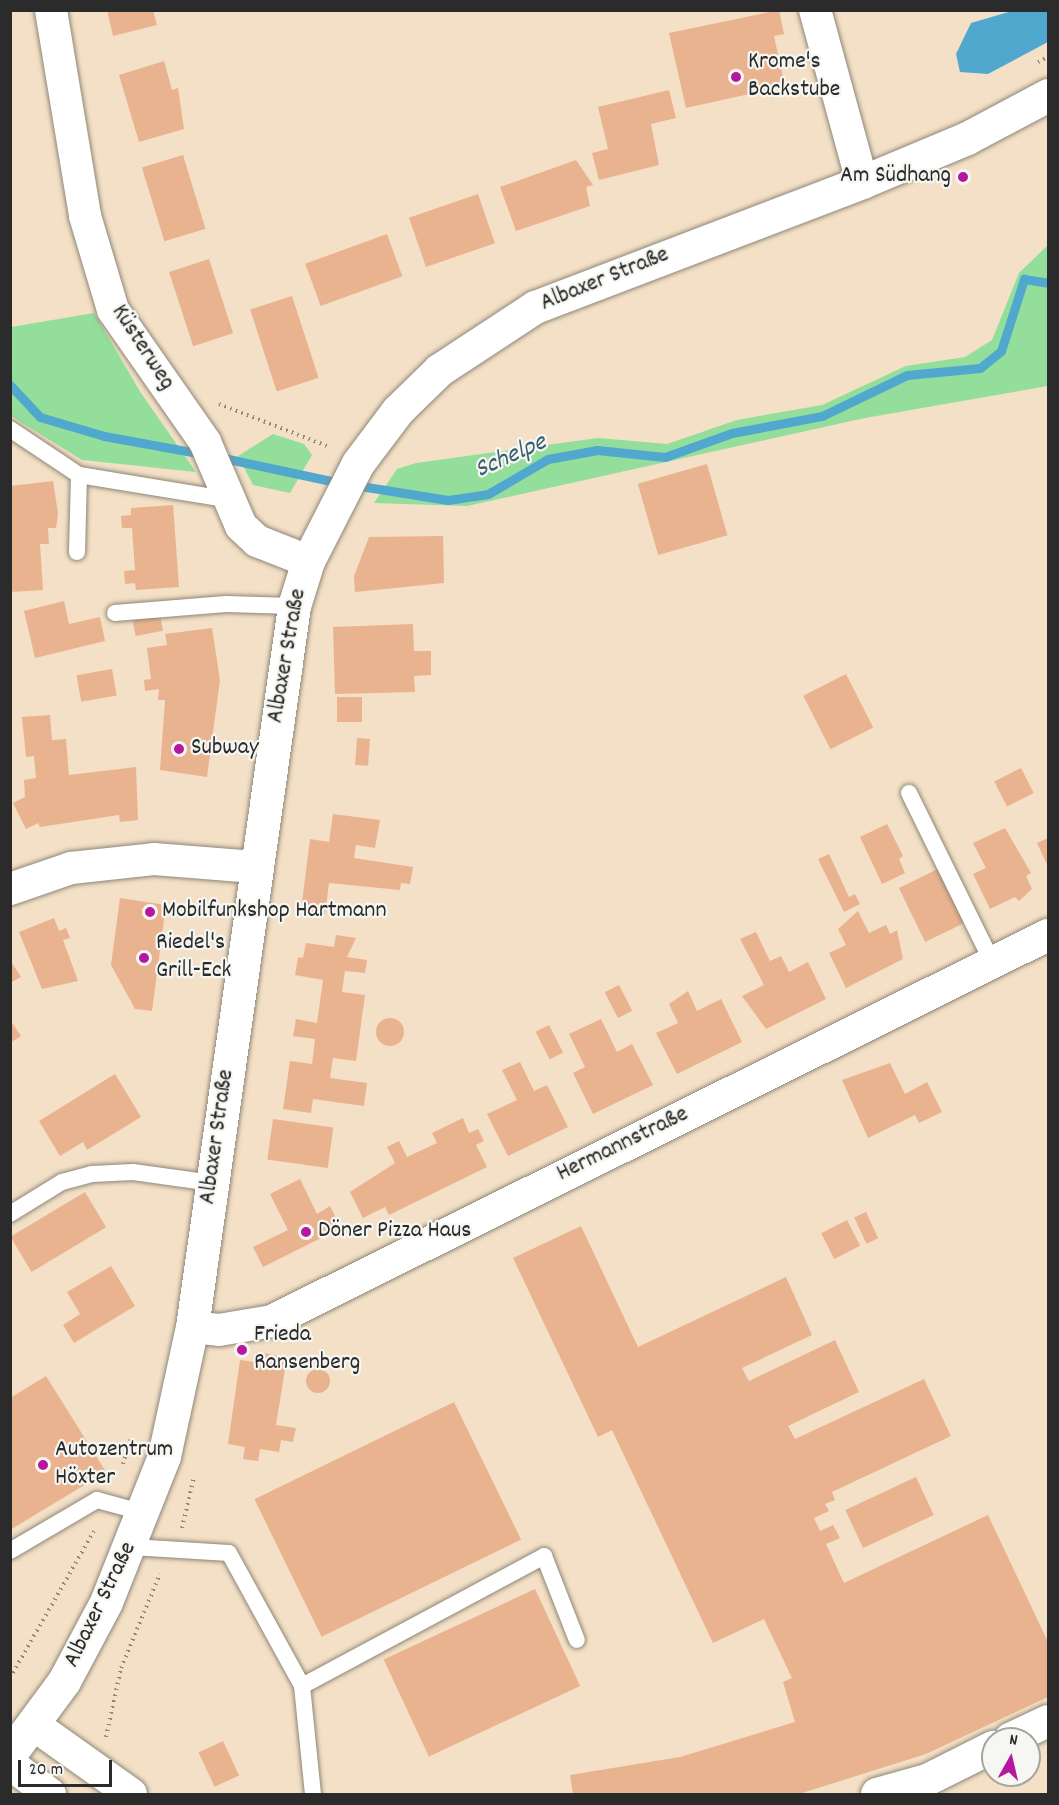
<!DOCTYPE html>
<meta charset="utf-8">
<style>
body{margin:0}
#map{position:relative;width:1059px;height:1805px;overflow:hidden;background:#f3e0c6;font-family:Dekko,sans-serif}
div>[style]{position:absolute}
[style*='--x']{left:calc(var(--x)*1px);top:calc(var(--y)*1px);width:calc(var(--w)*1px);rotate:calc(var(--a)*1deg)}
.green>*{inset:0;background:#93de9a}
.water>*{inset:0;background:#51a8ce}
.stream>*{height:9px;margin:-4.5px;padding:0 4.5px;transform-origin:4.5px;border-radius:4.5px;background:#51a8ce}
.building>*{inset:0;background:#eab38f;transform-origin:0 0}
.round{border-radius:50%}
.path>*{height:4px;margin-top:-2px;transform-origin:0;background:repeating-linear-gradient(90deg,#8f8678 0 1.5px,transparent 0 6px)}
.roads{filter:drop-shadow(0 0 2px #8f8678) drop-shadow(0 0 2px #8f8678)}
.service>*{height:16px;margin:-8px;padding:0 8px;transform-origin:8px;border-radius:8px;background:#fff}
.minor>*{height:32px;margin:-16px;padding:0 16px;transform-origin:16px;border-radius:16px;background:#fff}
.primary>*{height:33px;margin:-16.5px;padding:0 16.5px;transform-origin:16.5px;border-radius:16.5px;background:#fff}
.dots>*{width:16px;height:16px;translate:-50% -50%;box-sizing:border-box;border:3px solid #f6f6f2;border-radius:50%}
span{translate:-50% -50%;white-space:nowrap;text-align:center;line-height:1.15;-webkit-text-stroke:4.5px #f6f6f2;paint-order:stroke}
.poi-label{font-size:24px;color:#2b2b2b}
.left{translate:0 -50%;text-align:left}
.right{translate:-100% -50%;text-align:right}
.street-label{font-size:24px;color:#2b2b2b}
.water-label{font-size:26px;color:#3a5d6c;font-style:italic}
.frame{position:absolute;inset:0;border:12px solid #2b2b2b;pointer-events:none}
.north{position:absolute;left:981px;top:1727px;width:60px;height:60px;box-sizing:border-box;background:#f6f6f2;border:2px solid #a5a5a2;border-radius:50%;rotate:8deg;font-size:16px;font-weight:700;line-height:24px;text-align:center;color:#2b2b2b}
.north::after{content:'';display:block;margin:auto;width:21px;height:27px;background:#b5179e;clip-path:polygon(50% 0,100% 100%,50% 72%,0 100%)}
.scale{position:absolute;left:18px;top:1760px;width:94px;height:27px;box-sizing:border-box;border:3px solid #2b2b2b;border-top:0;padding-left:8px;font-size:18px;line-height:21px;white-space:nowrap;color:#2b2b2b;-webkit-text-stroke:4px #f6f6f2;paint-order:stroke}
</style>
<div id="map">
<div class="green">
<div style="clip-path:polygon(1048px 245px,1048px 386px,865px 418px,467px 506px,374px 503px,397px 469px,416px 463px,598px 438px,667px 444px,737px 420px,822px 405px,906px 366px,965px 357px,992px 340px,1019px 273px)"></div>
<div style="clip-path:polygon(94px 313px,141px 393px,196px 472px,82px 460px,11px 416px,11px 327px)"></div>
<div style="clip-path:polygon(273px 434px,304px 444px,312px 455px,290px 493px,253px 485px,238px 456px)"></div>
</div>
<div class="water">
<div style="clip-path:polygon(1012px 11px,1048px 11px,1048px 42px,988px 74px,960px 72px,956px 54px,971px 23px)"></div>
</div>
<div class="stream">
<div style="--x:10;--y:385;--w:44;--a:46.8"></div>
<div style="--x:40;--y:417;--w:67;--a:16.5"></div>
<div style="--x:104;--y:436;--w:101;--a:10.3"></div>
<div style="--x:219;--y:457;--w:124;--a:12.1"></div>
<div style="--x:354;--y:485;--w:95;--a:9.1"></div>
<div style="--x:448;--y:500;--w:40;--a:-8.5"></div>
<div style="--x:488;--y:494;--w:69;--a:-30.3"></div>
<div style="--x:548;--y:459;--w:50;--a:-10.4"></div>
<div style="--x:597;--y:450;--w:68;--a:5.9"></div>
<div style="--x:665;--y:457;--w:71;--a:-19.7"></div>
<div style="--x:732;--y:433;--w:92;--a:-10.7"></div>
<div style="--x:822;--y:416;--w:94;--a:-25.8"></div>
<div style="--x:907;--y:375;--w:73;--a:-5.5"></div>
<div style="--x:980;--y:368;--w:27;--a:-39"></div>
<div style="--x:1001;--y:351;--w:76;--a:-72.3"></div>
<div style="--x:1024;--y:279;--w:24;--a:9"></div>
</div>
<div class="building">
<div style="clip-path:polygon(107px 10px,153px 10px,157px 25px,113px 36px)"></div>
<div style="clip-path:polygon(779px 10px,784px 34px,774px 36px,785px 86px,686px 108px,669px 33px)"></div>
<div style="clip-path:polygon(164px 61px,172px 90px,178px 88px,184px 129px,139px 142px,119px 75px)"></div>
<div style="clip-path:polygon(669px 90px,676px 118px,651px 124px,659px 165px,599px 180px,592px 153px,608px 149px,598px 107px)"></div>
<div style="left:183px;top:155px;width:77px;height:43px;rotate:73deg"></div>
<div style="clip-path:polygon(576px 160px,593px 185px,586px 187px,590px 206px,516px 231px,500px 187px)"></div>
<div style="left:478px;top:194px;width:52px;height:73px;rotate:71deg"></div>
<div style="left:387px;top:234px;width:45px;height:87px;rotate:70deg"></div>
<div style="left:209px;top:259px;width:78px;height:42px;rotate:72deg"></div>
<div style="left:292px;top:296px;width:86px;height:44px;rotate:72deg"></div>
<div style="left:707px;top:464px;width:74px;height:72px;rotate:74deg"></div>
<div style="clip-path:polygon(53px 481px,58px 513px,56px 528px,48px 528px,49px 544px,40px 544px,43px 590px,10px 592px,10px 486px)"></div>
<div style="clip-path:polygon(173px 505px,179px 587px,136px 590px,135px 583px,125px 584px,124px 571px,135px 570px,132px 528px,122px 528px,121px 516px,131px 515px,131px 508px)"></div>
<div style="clip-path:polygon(443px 536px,444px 583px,355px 592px,354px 576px,369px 537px)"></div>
<div style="clip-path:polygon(64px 601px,69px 624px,100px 617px,105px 641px,35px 658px,24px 611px)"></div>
<div style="left:160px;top:615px;width:16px;height:28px;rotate:79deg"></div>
<div style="clip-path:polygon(413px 624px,414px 651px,431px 651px,431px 675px,414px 676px,415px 692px,335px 694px,333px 627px)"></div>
<div style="clip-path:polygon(212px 628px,220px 680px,207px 777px,160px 770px,165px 700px,158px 700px,159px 689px,145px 691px,144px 680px,151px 679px,147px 648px,167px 645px,165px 634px)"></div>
<div style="left:112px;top:669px;width:27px;height:36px;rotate:80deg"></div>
<div style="left:846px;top:674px;width:60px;height:48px;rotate:63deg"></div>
<div style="left:337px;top:697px;width:25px;height:25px"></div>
<div style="clip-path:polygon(50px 715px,52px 740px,66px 739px,69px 775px,136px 767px,138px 820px,120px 822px,119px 815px,40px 827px,38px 823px,26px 829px,13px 803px,25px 797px,24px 780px,36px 778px,34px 756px,26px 757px,22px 717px)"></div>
<div style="left:357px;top:738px;width:13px;height:27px;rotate:4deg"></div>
<div style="left:1021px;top:768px;width:28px;height:30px;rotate:63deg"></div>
<div style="clip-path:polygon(333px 814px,380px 820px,375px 848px,356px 845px,354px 858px,413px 867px,410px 884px,401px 883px,400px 890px,329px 883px,325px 914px,301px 911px,310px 839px,329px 842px)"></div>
<div style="clip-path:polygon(887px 824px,903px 856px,899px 859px,905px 873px,882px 884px,860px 837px)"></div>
<div style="clip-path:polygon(1005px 828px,1031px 873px,1026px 876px,1032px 889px,1019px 901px,1015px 897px,990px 909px,973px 874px,986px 868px,973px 843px)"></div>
<div style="clip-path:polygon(1048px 838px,1048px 867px,1037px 843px)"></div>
<div style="clip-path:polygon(829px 854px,849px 897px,855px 894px,860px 904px,844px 912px,818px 859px)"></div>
<div style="left:942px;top:867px;width:60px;height:48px;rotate:64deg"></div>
<div style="clip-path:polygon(120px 898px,166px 905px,152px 1011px,135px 1009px,111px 965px)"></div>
<div style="clip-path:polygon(858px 911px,869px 933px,886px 925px,890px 934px,897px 930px,903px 959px,846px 988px,829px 953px,846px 945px,838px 929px)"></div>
<div style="clip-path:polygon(54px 918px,59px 931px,66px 928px,70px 938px,63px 940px,78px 981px,42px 989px,19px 932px)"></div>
<div style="clip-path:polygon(756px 932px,770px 961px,781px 956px,789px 972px,808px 962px,826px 999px,766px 1029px,742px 996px,764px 985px,740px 939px)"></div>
<div style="clip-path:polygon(336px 935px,356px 938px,347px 957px,367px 960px,365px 973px,345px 971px,342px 992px,365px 995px,356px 1061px,333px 1058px,330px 1078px,367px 1083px,364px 1106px,313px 1099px,311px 1113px,283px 1109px,290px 1061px,312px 1064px,315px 1039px,293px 1036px,296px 1019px,317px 1023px,323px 980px,295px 975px,298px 957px,303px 958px,306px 943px,334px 947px)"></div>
<div style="clip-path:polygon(10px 960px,21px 977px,10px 983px)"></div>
<div style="left:619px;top:985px;width:29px;height:16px;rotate:63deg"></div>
<div style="clip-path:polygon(688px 991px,697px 1011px,721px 999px,742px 1042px,677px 1074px,656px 1033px,678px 1023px,669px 1004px)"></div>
<div class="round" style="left:376px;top:1018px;width:28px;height:28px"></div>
<div style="clip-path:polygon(601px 1019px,617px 1052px,632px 1044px,653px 1085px,593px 1114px,573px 1073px,585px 1067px,569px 1034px)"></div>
<div style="clip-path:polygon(10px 1020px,21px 1036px,10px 1043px)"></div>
<div style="left:549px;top:1025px;width:31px;height:15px;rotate:63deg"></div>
<div style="clip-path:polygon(520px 1062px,534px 1091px,547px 1085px,568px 1127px,508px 1156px,487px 1114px,517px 1100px,502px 1070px)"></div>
<div style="clip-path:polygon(890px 1063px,905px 1094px,927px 1082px,942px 1112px,919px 1123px,915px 1115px,868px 1138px,842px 1080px)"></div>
<div style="clip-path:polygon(115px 1074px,141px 1117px,87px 1150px,83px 1142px,60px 1156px,39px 1121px)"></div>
<div style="clip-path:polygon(463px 1118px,469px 1133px,478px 1129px,484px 1141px,476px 1145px,487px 1167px,389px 1215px,385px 1207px,363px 1218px,350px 1192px,395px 1163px,387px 1147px,399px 1141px,407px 1157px,437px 1143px,432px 1133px)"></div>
<div style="left:273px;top:1119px;width:61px;height:41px;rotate:8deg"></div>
<div style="clip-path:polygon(300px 1179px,317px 1214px,330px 1206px,341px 1228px,263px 1267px,253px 1247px,288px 1230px,270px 1194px)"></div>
<div style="left:85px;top:1192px;width:41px;height:87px;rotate:59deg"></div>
<div style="left:866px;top:1212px;width:29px;height:13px;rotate:65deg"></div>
<div style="left:847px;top:1220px;width:29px;height:29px;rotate:63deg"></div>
<div style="clip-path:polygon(581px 1226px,638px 1347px,786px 1277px,812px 1335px,742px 1368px,749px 1381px,835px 1340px,859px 1392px,788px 1426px,795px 1439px,924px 1379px,951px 1436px,832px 1492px,835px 1500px,825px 1504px,829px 1511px,814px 1518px,820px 1531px,833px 1525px,840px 1538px,826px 1544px,844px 1583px,988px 1515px,1048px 1642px,1048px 1697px,926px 1754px,799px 1794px,573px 1794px,570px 1775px,680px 1757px,795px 1722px,783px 1682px,792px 1678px,764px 1619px,713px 1643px,612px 1430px,598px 1437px,513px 1258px)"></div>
<div style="clip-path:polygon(111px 1266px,135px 1306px,74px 1343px,63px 1325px,80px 1314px,67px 1292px)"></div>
<div style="clip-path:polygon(256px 1352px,287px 1357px,276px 1425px,296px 1428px,293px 1442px,281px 1440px,279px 1452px,260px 1449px,258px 1461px,243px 1459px,245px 1447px,228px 1444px,240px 1360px,254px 1362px)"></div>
<div class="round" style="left:306px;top:1369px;width:24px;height:24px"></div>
<div style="clip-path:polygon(46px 1376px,106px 1472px,10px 1530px,10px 1398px)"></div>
<div style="left:454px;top:1402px;width:153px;height:222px;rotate:64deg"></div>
<div style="left:916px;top:1477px;width:42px;height:78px;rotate:65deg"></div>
<div style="left:535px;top:1589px;width:107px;height:167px;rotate:65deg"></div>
<div style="left:223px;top:1741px;width:38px;height:27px;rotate:65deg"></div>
</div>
<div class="path">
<div style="--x:1038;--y:62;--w:11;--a:-27"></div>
<div style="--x:219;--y:404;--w:119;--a:21.2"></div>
<div style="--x:123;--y:1464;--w:28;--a:-72"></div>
<div style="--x:182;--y:1528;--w:52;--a:-76.8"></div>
<div style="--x:10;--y:1678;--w:169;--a:-60.3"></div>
<div style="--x:106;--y:1737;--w:71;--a:-77.7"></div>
<div style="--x:121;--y:1668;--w:102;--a:-67.5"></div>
</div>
<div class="roads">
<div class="service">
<div style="--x:10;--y:429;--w:83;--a:33.7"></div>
<div style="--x:79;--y:475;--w:155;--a:9.3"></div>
<div style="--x:77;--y:552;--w:77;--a:-88.5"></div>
<div style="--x:115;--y:613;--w:111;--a:-4.6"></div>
<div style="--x:226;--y:604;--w:68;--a:1.7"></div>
<div style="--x:909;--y:793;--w:188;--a:63.8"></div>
<div style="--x:10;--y:1214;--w:61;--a:-31.6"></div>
<div style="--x:62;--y:1182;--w:31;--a:-15"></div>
<div style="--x:92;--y:1174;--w:41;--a:-2.8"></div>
<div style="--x:133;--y:1172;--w:80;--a:7.9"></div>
<div style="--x:132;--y:1547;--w:97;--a:3.5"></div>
<div style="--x:229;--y:1553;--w:152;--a:61.2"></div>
<div style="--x:302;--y:1686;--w:109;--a:84.2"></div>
<div style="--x:10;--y:1551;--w:101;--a:-30.4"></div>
<div style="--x:97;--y:1500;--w:50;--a:15.2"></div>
<div style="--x:302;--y:1686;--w:275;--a:-28.2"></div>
<div style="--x:544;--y:1556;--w:90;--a:68.6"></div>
</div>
<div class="minor">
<div style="--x:51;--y:10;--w:209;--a:80.6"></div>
<div style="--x:85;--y:216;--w:98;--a:73.4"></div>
<div style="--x:113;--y:310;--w:161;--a:55.1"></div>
<div style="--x:205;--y:442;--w:91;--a:66.8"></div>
<div style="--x:241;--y:526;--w:22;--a:43"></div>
<div style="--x:257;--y:541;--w:55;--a:21.4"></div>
<div style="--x:815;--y:10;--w:178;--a:74.7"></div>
<div style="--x:10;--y:889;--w:65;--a:-19"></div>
<div style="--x:71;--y:868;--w:83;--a:-6.2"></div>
<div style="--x:154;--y:859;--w:101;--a:4.5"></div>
<div style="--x:192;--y:1327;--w:27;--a:6"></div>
<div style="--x:219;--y:1330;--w:54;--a:-9.6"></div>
<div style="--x:272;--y:1321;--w:867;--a:-26.45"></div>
<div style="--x:34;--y:1725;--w:119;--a:35.4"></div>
<div style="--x:1010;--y:1739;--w:42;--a:-25.3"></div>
<div style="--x:10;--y:1764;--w:50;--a:36.9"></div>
<div style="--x:877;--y:1794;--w:52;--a:-15.6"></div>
<div style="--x:927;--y:1780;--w:74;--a:-26.6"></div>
</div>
<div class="primary">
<div style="--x:10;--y:1754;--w:91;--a:-53.5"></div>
<div style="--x:64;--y:1681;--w:89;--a:-62"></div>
<div style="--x:106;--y:1602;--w:157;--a:-68.3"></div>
<div style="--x:164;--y:1456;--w:132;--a:-77.8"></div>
<div style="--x:192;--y:1327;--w:728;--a:-81.95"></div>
<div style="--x:294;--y:606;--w:47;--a:-72.7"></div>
<div style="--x:308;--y:561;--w:110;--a:-63"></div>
<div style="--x:358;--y:463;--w:66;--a:-53"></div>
<div style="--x:398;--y:410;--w:57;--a:-44.3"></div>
<div style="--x:439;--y:370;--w:115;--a:-33.3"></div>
<div style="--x:535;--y:307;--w:350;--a:-20.9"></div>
<div style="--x:862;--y:182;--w:114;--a:-22.7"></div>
<div style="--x:967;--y:138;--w:92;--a:-28"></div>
</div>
</div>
<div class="dots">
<div style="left:736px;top:77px;background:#b5179e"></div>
<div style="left:963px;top:177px;background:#b5179e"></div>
<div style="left:179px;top:749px;background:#b5179e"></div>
<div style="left:150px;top:912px;background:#b5179e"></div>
<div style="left:144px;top:958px;background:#b5179e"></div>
<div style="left:306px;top:1232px;background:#b5179e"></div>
<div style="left:242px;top:1350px;background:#b5179e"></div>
<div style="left:43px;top:1465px;background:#b5179e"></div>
</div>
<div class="poi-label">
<span class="left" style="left:748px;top:77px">Krome's<br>Backstube</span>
<span class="right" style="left:951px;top:177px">Am Südhang</span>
<span class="left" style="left:191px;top:749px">Subway</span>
<span class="left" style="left:162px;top:912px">Mobilfunkshop Hartmann</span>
<span class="left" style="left:156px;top:958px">Riedel's<br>Grill-Eck</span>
<span class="left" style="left:318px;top:1232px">Döner Pizza Haus</span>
<span class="left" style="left:254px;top:1350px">Frieda<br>Ransenberg</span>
<span class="left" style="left:55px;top:1465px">Autozentrum<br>Höxter</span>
</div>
<div class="street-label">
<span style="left:605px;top:280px;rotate:-22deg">Albaxer Straße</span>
<span style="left:142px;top:348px;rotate:57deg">Küsterweg</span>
<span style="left:288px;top:656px;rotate:-80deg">Albaxer Straße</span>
<span style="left:218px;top:1137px;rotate:-82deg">Albaxer Straße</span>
<span style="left:623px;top:1145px;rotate:-26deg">Hermannstraße</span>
<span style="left:101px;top:1605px;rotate:-64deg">Albaxer Straße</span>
</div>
<div class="water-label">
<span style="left:511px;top:457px;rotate:-24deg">Schelpe</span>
</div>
<div class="frame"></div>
<div class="north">N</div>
<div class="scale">20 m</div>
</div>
